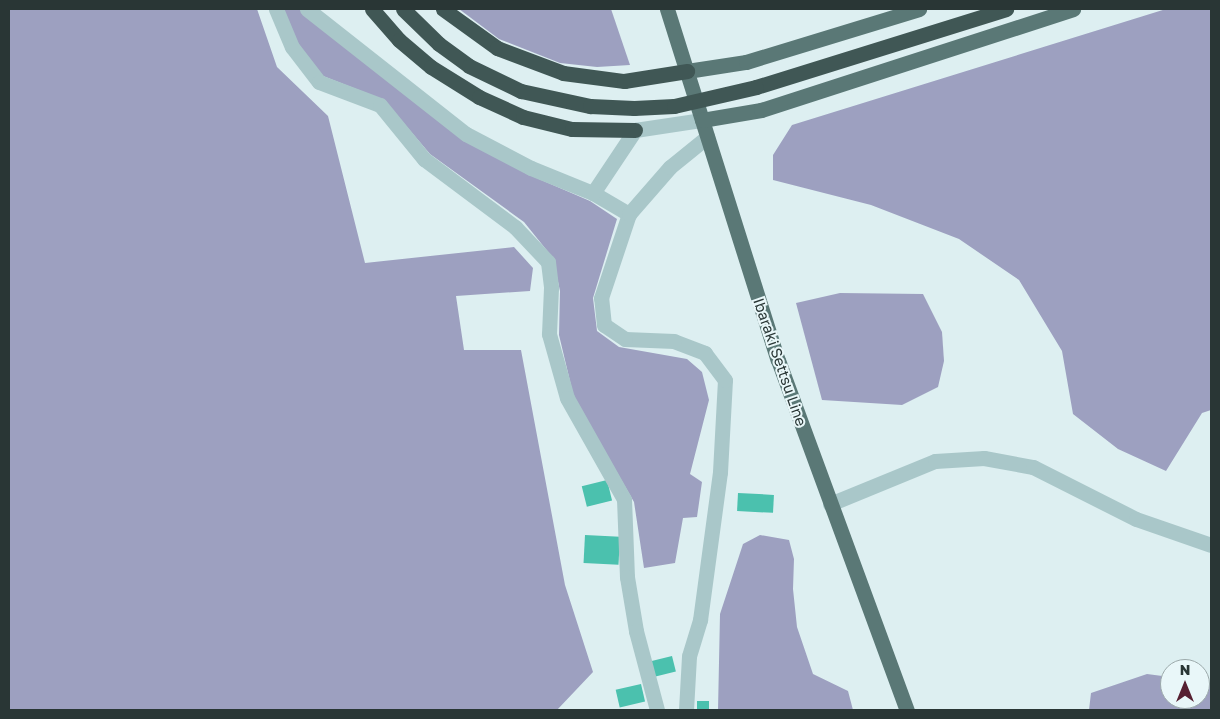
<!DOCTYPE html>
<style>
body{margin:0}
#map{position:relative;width:1220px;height:719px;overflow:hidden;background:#ddeff1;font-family:"Golos Text",sans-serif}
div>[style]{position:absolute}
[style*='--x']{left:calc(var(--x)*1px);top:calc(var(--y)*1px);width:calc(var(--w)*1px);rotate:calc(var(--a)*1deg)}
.green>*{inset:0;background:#9da0c0}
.building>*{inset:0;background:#4bc1ae;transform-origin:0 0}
.street>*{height:15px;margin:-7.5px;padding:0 7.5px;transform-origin:7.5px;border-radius:7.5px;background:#a9c7c9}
.primary>*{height:15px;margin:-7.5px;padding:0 7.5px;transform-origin:7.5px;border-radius:7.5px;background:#5a7876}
.highway>*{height:15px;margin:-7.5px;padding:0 7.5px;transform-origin:7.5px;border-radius:7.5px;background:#405755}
.highway-bridge>*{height:15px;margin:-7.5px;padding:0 7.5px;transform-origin:7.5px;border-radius:7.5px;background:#405755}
span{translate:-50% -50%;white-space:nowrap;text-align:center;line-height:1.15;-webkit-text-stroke:4px #e9f7f9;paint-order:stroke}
.street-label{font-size:15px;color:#293635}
.frame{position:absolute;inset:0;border:10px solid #293635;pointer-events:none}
.north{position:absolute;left:1160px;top:659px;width:50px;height:50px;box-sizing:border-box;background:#e9f7f9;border:1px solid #9caaab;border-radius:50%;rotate:0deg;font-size:14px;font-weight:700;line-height:20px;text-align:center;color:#293635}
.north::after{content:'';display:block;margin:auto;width:18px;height:22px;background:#562032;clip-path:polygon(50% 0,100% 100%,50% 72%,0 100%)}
</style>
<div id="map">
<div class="green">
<div style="clip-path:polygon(9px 9px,257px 9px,277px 67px,328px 116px,365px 263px,514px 247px,533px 268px,530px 291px,456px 296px,464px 350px,521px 350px,565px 585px,593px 672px,557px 710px,9px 710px)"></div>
<div style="clip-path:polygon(283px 9px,300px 9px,525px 173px,590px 201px,617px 219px,593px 298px,597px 331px,619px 347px,687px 359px,702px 372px,709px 400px,690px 474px,702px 482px,697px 517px,683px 518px,675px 563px,644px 568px,634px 502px,574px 398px,559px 335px,560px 291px,553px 258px,524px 222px,430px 154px,384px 100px,323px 76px,299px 47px)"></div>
<div style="clip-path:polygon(459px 9px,611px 9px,630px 65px,597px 67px,560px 63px,499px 39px)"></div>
<div style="clip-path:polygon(1166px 9px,1211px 9px,1211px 410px,1202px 413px,1166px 471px,1118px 449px,1073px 414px,1062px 351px,1019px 280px,959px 239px,871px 205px,773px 180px,773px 155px,792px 125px)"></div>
<div style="clip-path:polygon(840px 293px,923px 294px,942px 332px,944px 361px,938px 387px,902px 405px,822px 400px,796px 303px)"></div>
<div style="clip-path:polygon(760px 535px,789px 540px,794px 559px,793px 589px,797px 627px,813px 674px,848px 691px,853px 710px,718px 710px,720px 614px,743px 544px)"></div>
<div style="clip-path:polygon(1147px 674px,1170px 677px,1170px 699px,1200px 699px,1200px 682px,1211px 683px,1211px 710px,1089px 710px,1091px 693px)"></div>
</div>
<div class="building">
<div style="left:607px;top:480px;width:21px;height:26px;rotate:76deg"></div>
<div style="left:738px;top:493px;width:36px;height:18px;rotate:3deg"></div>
<div style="left:585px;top:535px;width:35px;height:28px;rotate:3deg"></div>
<div style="left:672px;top:656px;width:16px;height:23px;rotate:76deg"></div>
<div style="left:641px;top:684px;width:18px;height:26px;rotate:77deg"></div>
<div style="left:697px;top:701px;width:12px;height:9px"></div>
</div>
<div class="street">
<div style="--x:276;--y:9;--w:41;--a:67.2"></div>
<div style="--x:292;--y:47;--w:44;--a:52.4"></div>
<div style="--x:319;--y:82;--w:65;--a:20.7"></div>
<div style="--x:380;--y:105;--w:70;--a:50.8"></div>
<div style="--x:424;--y:159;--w:114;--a:36.8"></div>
<div style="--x:515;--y:227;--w:48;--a:46.7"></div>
<div style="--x:548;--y:262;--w:26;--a:83"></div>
<div style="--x:551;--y:288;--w:46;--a:92.5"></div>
<div style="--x:549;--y:334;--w:66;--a:74.3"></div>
<div style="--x:567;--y:398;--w:116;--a:60.6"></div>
<div style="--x:624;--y:499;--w:78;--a:87.8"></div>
<div style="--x:627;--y:577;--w:55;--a:80.5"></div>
<div style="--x:636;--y:631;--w:82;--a:75.1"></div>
<div style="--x:307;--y:9;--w:202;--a:38.2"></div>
<div style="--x:466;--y:134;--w:73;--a:27.6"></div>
<div style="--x:531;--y:168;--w:67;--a:22"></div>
<div style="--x:593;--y:193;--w:42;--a:30.3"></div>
<div style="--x:593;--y:193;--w:76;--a:-56.3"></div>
<div style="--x:635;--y:130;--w:68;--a:-8.5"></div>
<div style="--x:830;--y:504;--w:113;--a:-22.3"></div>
<div style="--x:935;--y:461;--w:49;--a:-3.5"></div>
<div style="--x:984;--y:458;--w:50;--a:10.4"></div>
<div style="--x:1033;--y:467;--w:115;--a:26.8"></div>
<div style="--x:1136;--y:519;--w:79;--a:19.1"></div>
<div style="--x:686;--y:710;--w:54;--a:-86.8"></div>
<div style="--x:689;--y:656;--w:38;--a:-73"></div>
<div style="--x:700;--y:620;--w:149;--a:-82.3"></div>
<div style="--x:720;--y:472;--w:92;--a:-86.9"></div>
<div style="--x:725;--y:380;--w:34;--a:-127"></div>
<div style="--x:705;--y:353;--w:33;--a:-159"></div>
<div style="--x:674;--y:341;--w:49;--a:-177.7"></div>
<div style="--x:625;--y:339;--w:25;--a:-146"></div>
<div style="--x:604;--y:325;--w:27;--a:-96"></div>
<div style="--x:601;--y:298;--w:89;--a:-71.6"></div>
<div style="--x:629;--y:214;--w:62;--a:-48.9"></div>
<div style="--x:670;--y:167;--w:48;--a:-39"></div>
</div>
<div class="primary">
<div style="--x:667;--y:9;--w:368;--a:72.5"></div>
<div style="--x:778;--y:360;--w:373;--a:69.8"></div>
<div style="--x:687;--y:71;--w:60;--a:-8.7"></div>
<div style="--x:746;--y:62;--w:181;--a:-17"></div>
<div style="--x:702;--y:120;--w:60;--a:-9.6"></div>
<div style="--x:761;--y:110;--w:328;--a:-17.9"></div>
</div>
<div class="highway">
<div style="--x:372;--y:9;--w:41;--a:48.9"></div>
<div style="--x:399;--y:40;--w:42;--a:40.2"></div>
<div style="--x:431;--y:67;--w:57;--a:32"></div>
<div style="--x:479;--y:97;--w:48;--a:24.4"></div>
<div style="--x:523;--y:117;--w:50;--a:13.8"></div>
<div style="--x:572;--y:129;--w:63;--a:0.9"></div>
<div style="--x:403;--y:9;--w:50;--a:44.2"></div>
<div style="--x:439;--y:44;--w:37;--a:36"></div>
<div style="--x:469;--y:66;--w:58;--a:25.7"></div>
<div style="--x:521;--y:91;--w:71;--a:12.3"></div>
<div style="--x:590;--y:106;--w:44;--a:2.6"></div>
<div style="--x:443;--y:9;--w:67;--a:35.8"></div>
<div style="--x:497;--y:48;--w:71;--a:20.7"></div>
<div style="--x:563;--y:73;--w:62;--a:7.5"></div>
<div style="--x:624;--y:81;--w:64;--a:-9"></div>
<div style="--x:756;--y:87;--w:262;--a:-17.3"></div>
</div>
<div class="highway-bridge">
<div style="--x:634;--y:108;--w:40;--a:-2.9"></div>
<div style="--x:674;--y:106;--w:84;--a:-13"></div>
</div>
<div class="street-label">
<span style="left:780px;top:362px;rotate:71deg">Ibaraki Settsu Line</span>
</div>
<div class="frame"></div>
<div class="north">N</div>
</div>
